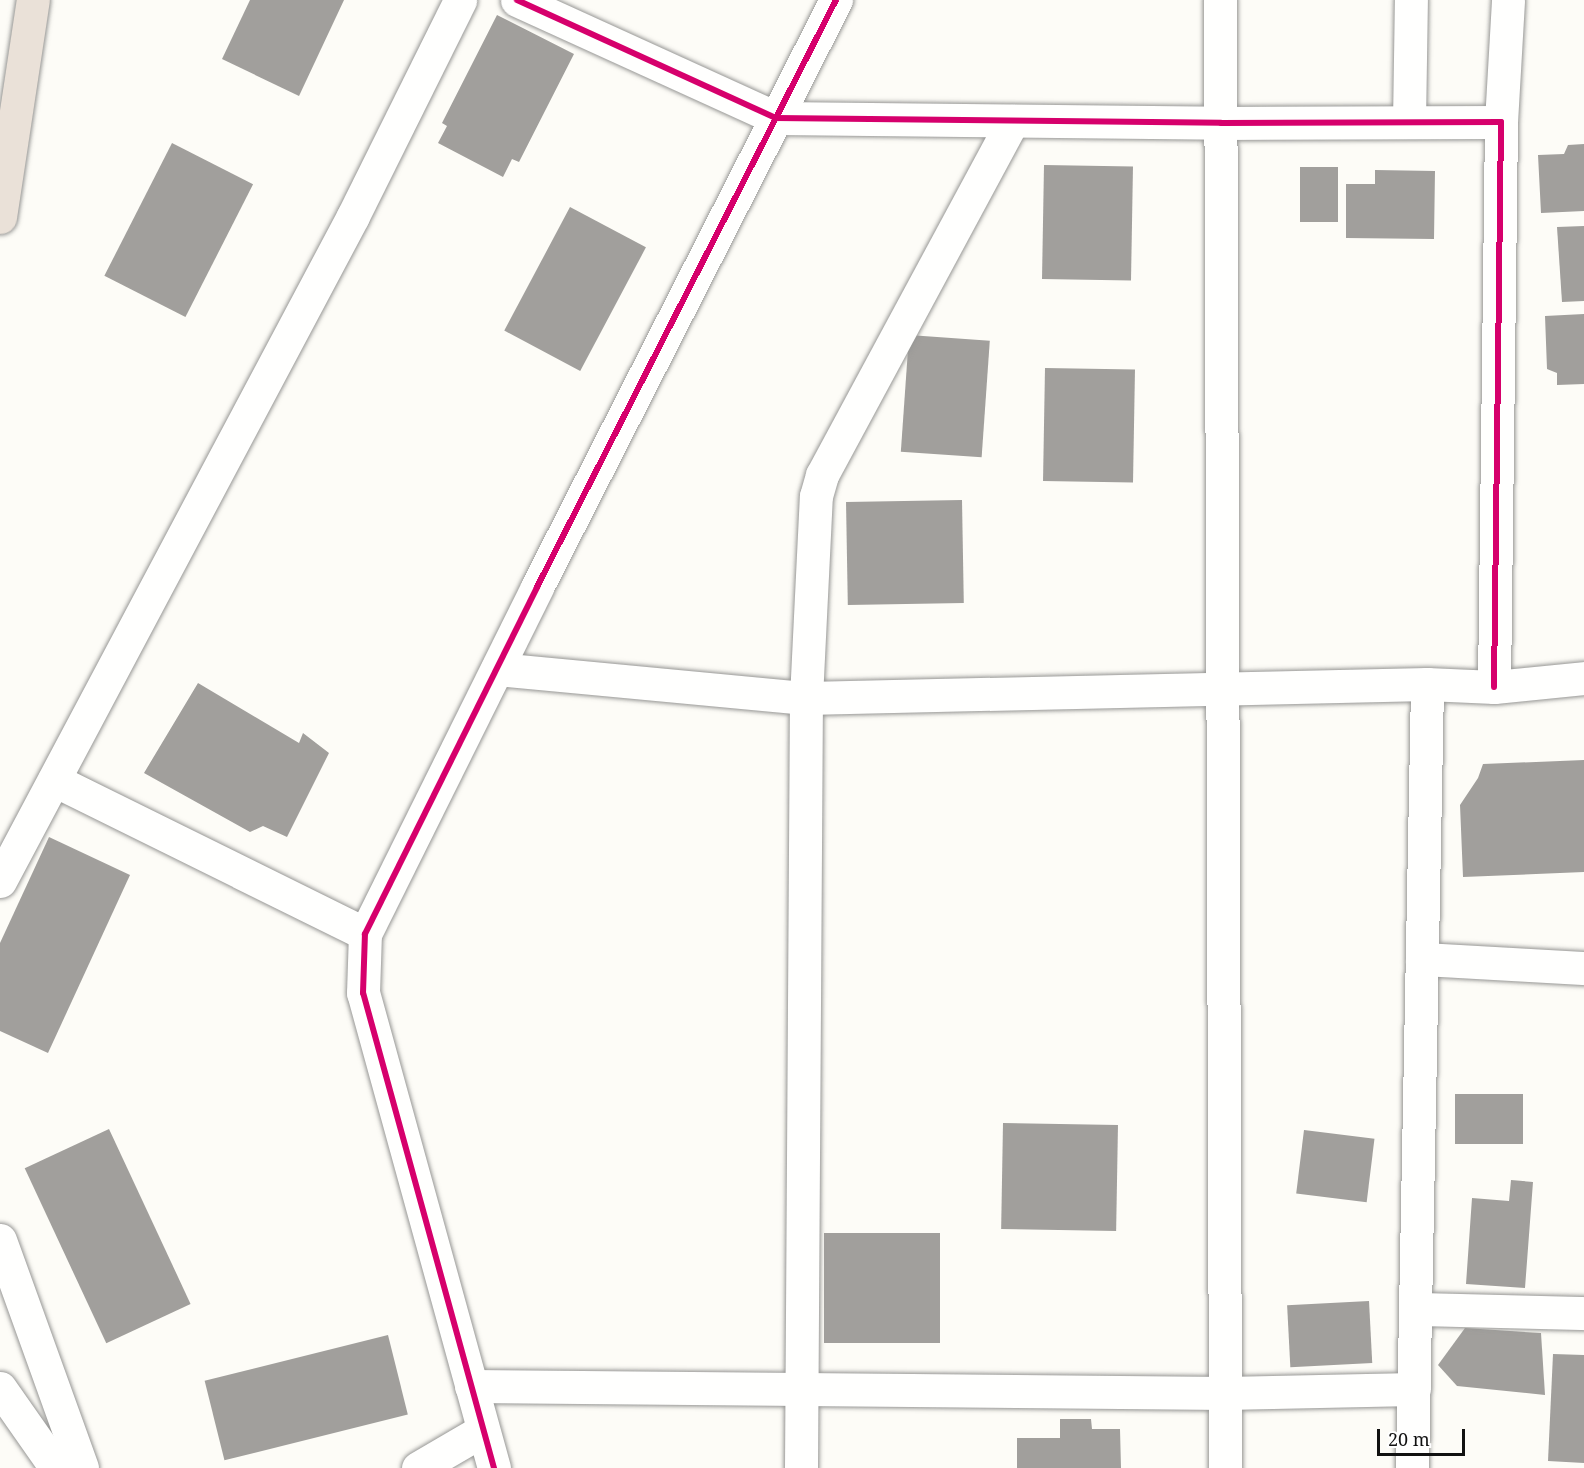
<!DOCTYPE html>
<style>
body{margin:0}
#map{position:relative;width:1584px;height:1468px;overflow:hidden;background:#fdfcf7;font-family:"Noto Serif",serif}
div>[style]{position:absolute}
[style*='--x']{left:calc(var(--x)*1px);top:calc(var(--y)*1px);width:calc(var(--w)*1px);rotate:calc(var(--a)*1deg)}
.building>*{inset:0;background:#a19f9c;transform-origin:0 0}
.roads{filter:drop-shadow(0 0 2px #979795) drop-shadow(0 0 2px #979795)}
.minor>*{height:33px;margin:-16.5px;padding:0 16.5px;transform-origin:16.5px;border-radius:16.5px;background:#fffffe}
.highway>*{height:33px;margin:-16.5px;padding:0 16.5px;transform-origin:16.5px;border-radius:16.5px;background:#eae1d8}
.cycleway>*{height:6px;margin:-3px;padding:0 3px;transform-origin:3px;border-radius:3px;background:#d6006c}
span{translate:-50% -50%;white-space:nowrap;text-align:center;line-height:1.15;-webkit-text-stroke:6px #fff;paint-order:stroke}
.scale{position:absolute;left:1377px;top:1429px;width:88px;height:27px;box-sizing:border-box;border:3px solid #111;border-top:0;padding-left:8px;font-size:18px;line-height:21px;white-space:nowrap;color:#111;-webkit-text-stroke:4px #fff;paint-order:stroke}
</style>
<div id="map">
<div class="building">
<div style="clip-path:polygon(250px 0,344px 0,299px 96px,222px 59px)"></div>
<div style="clip-path:polygon(497px 15px,574px 54px,519px 162px,512px 159px,503px 177px,438px 143px,447px 126px,442px 123px)"></div>
<div style="left:172px;top:143px;width:91px;height:149px;rotate:27deg"></div>
<div style="clip-path:polygon(1584px 144px,1584px 211px,1541px 213px,1538px 155px,1564px 154px,1568px 145px)"></div>
<div style="left:1044px;top:165px;width:89px;height:114px;rotate:1deg"></div>
<div style="left:1300px;top:167px;width:38px;height:55px"></div>
<div style="clip-path:polygon(1375px 170px,1435px 171px,1434px 239px,1346px 238px,1346px 184px,1375px 184px)"></div>
<div style="left:570px;top:207px;width:86px;height:140px;rotate:28deg"></div>
<div style="clip-path:polygon(1584px 226px,1584px 301px,1562px 302px,1557px 227px)"></div>
<div style="clip-path:polygon(1584px 314px,1584px 384px,1557px 385px,1557px 373px,1547px 369px,1545px 316px)"></div>
<div style="left:909px;top:335px;width:81px;height:117px;rotate:4deg"></div>
<div style="left:1045px;top:368px;width:90px;height:113px;rotate:1deg"></div>
<div style="left:962px;top:500px;width:103px;height:116px;rotate:89deg"></div>
<div style="clip-path:polygon(198px 683px,299px 743px,303px 733px,329px 753px,287px 837px,263px 826px,250px 832px,144px 773px)"></div>
<div style="clip-path:polygon(1584px 760px,1584px 872px,1463px 877px,1460px 805px,1478px 778px,1483px 764px)"></div>
<div style="clip-path:polygon(49px 837px,130px 875px,48px 1053px,0 1031px,0 943px)"></div>
<div style="left:1455px;top:1094px;width:68px;height:50px"></div>
<div style="left:1003px;top:1123px;width:115px;height:106px;rotate:1deg"></div>
<div style="left:109px;top:1129px;width:193px;height:93px;rotate:65deg"></div>
<div style="left:1304px;top:1130px;width:71px;height:64px;rotate:7deg"></div>
<div style="clip-path:polygon(1511px 1180px,1533px 1182px,1525px 1288px,1466px 1284px,1472px 1198px,1509px 1201px)"></div>
<div style="left:824px;top:1233px;width:116px;height:110px"></div>
<div style="left:1369px;top:1301px;width:62px;height:82px;rotate:87deg"></div>
<div style="clip-path:polygon(1465px 1328px,1541px 1333px,1545px 1395px,1457px 1386px,1438px 1365px)"></div>
<div style="left:388px;top:1335px;width:82px;height:189px;rotate:76deg"></div>
<div style="clip-path:polygon(1553px 1354px,1584px 1355px,1584px 1463px,1548px 1461px)"></div>
<div style="clip-path:polygon(1060px 1419px,1091px 1419px,1092px 1429px,1120px 1429px,1121px 1468px,1017px 1468px,1017px 1438px,1060px 1438px)"></div>
</div>
<div class="roads">
<div class="minor">
<div style="--x:517;--y:0;--w:285;--a:24.5"></div>
<div style="--x:776;--y:118;--w:445;--a:0.6"></div>
<div style="--x:1221;--y:123;--w:280;--a:-0.2"></div>
<div style="--x:1501;--y:122;--w:565;--a:90.71"></div>
<div style="--x:1220;--y:0;--w:1468;--a:89.8"></div>
<div style="--x:1409;--y:122;--w:122;--a:-89.1"></div>
<div style="--x:1501;--y:122;--w:122;--a:-86.7"></div>
<div style="--x:497;--y:669;--w:310;--a:5.4"></div>
<div style="--x:806;--y:698;--w:621;--a:-1.29"></div>
<div style="--x:1427;--y:684;--w:67;--a:2.6"></div>
<div style="--x:1494;--y:687;--w:90;--a:-5.7"></div>
<div style="--x:54;--y:780;--w:347;--a:26.3"></div>
<div style="--x:0;--y:881;--w:753;--a:-62.04"></div>
<div style="--x:353;--y:216;--w:241;--a:-63.6"></div>
<div style="--x:1422;--y:959;--w:162;--a:3.2"></div>
<div style="--x:0;--y:1240;--w:242;--a:70.2"></div>
<div style="--x:1416;--y:1309;--w:168;--a:1.4"></div>
<div style="--x:471;--y:1386;--w:754;--a:0.53"></div>
<div style="--x:1225;--y:1393;--w:189;--a:-1.2"></div>
<div style="--x:0;--y:1388;--w:98;--a:55"></div>
<div style="--x:418;--y:1468;--w:75;--a:-30.3"></div>
<div style="--x:494;--y:1468;--w:493;--a:-105.4"></div>
<div style="--x:363;--y:993;--w:59;--a:-88.1"></div>
<div style="--x:365;--y:934;--w:387;--a:-63.6"></div>
<div style="--x:537;--y:587;--w:659;--a:-63.01"></div>
<div style="--x:801;--y:1468;--w:770;--a:-89.63"></div>
<div style="--x:806;--y:698;--w:202;--a:-87.2"></div>
<div style="--x:816;--y:496;--w:22;--a:-74"></div>
<div style="--x:822;--y:475;--w:402;--a:-61.7"></div>
<div style="--x:1412;--y:1468;--w:784;--a:-88.9"></div>
</div>
<div class="highway">
<div style="--x:0;--y:217;--w:219;--a:-81.4"></div>
</div>
</div>
<div class="cycleway">
<div style="--x:517;--y:0;--w:285;--a:24.5"></div>
<div style="--x:776;--y:118;--w:445;--a:0.6"></div>
<div style="--x:1221;--y:123;--w:280;--a:-0.2"></div>
<div style="--x:1501;--y:122;--w:565;--a:90.71"></div>
<div style="--x:494;--y:1468;--w:493;--a:-105.4"></div>
<div style="--x:363;--y:993;--w:59;--a:-88.1"></div>
<div style="--x:365;--y:934;--w:387;--a:-63.6"></div>
<div style="--x:537;--y:587;--w:659;--a:-63.01"></div>
</div>
<div class="scale">20 m</div>
</div>
